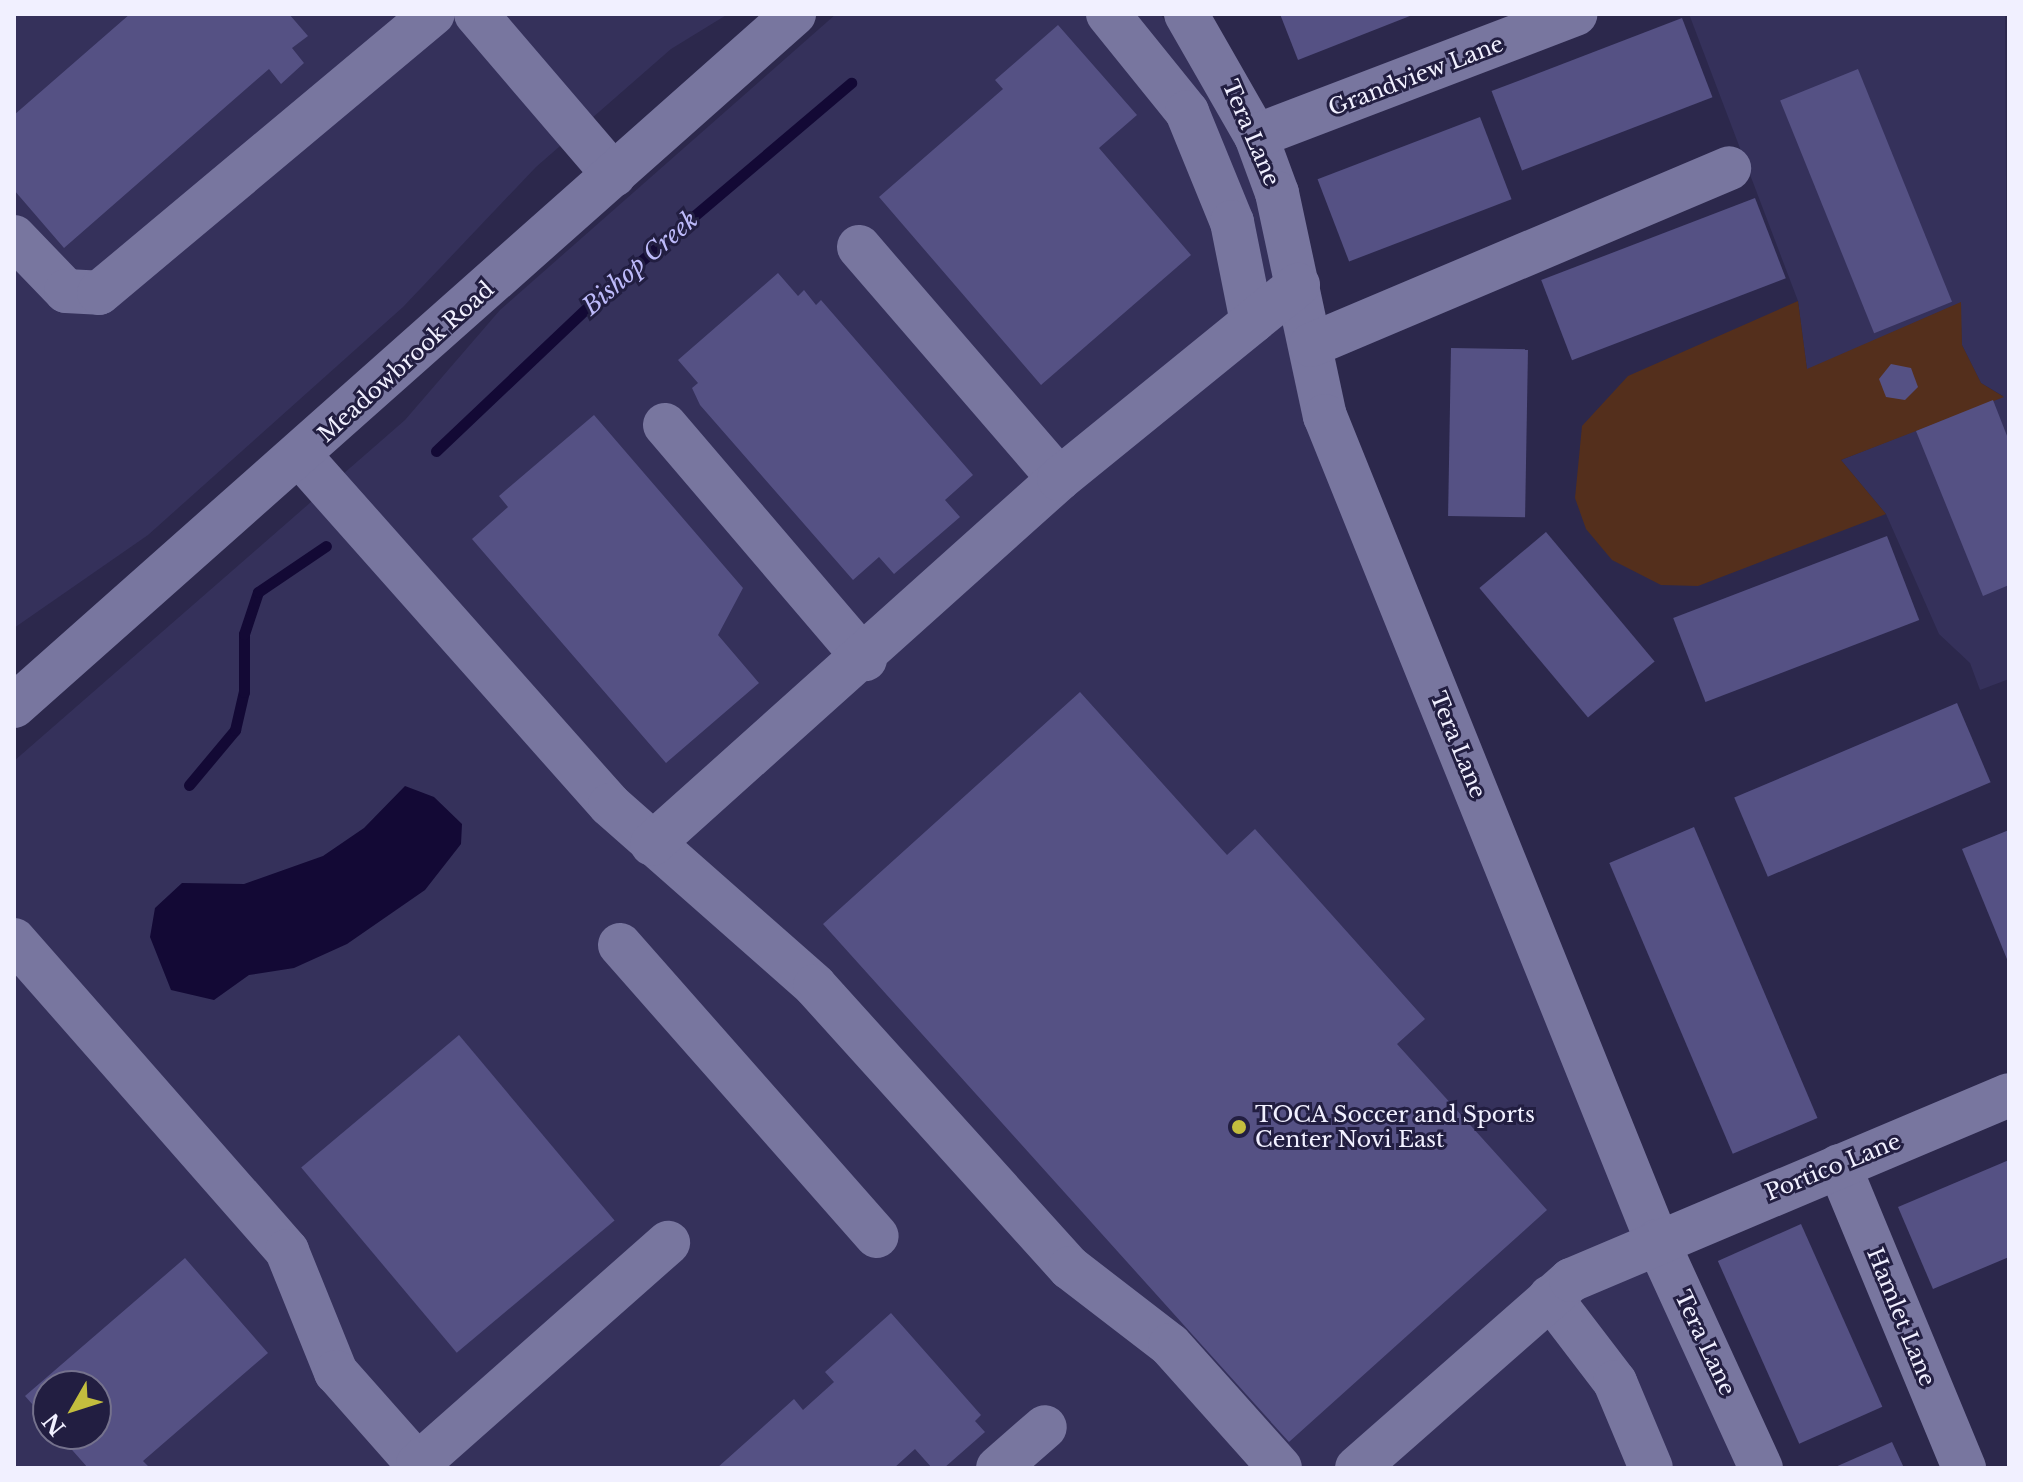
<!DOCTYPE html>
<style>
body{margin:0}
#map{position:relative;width:2023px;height:1482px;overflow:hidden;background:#2c284c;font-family:"Libre Baskerville",serif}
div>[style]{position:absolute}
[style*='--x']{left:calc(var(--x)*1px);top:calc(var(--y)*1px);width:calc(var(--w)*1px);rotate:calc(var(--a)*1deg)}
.built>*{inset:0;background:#35315b}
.green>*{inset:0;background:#542f1c}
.water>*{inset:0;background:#130935}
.stream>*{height:11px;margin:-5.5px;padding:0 5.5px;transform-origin:5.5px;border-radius:5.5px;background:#130935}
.building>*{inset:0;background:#555184;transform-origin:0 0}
.minor>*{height:44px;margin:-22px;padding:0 22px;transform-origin:22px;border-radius:22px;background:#78769f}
.dots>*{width:22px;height:22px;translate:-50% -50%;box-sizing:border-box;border:4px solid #221e41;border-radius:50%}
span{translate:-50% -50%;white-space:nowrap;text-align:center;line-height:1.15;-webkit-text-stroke:6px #221e41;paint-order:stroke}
.street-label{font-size:22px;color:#f1f0ff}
.poi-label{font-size:22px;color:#f1f0ff}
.left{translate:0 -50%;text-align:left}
.water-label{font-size:24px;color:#bdbafa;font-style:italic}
.frame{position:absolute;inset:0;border:16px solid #f1f0ff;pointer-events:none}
.north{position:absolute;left:32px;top:1370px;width:80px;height:80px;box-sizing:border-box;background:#221e41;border:2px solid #75728d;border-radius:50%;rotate:231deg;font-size:22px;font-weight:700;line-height:32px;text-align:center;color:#f1f0ff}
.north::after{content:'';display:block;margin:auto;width:28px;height:36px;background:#c3bd3e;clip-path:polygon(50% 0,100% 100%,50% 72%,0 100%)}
</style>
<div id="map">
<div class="built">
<div style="clip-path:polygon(14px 14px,728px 14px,671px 49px,536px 167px,403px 307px,148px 535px,14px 628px)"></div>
<div style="clip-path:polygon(evenodd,836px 14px,1160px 14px,1212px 82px,1744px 1468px,14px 1468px,14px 761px,405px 420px,500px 310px,836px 14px,48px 1386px,96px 1386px,96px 1434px,48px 1434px,48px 1386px)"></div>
<div style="clip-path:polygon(1689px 14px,2005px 14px,2009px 679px,1980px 690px,1970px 663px,1939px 634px,1886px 514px,1841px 460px,2003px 396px,1981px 383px,1962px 345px,1960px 303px,1807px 370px,1798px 301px)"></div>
</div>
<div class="green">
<div style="clip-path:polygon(1798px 301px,1807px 369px,1961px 302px,1962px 345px,1981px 383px,2004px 397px,1841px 460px,1886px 514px,1698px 586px,1661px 585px,1612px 560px,1586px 529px,1575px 498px,1582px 426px,1628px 376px)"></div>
</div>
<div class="water">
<div style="clip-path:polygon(405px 786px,434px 797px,462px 824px,461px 844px,425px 890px,347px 944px,294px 968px,249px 975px,214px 1000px,171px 990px,150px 937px,155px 908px,182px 883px,244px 884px,323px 856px,364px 828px)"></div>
</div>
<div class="stream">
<div style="--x:436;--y:451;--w:219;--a:-43.5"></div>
<div style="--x:595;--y:300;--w:336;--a:-40.3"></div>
<div style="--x:189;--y:785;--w:72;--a:-50.1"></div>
<div style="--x:235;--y:730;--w:39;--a:-77"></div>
<div style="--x:244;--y:692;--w:58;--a:-90"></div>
<div style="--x:244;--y:634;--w:44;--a:-71.6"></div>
<div style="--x:258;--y:592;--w:82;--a:-34.1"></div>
</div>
<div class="building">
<div style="clip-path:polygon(130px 14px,289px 14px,308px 36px,292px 48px,304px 63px,281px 84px,269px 69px,64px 248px,14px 190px,14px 115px)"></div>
<div style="clip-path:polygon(1280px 14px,1415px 14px,1298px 60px)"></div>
<div style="left:1682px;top:18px;width:85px;height:204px;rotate:69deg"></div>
<div style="clip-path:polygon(1058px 25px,1137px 115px,1099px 148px,1191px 255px,1041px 385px,879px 197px,1003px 89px,995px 80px)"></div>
<div style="left:1858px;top:69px;width:251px;height:84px;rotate:68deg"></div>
<div style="left:1480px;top:117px;width:88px;height:174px;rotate:69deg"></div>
<div style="left:1755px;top:198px;width:86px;height:229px;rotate:69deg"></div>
<div style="clip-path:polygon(778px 273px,798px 296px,804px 290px,816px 305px,821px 300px,973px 475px,945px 500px,960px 517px,894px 574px,879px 557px,853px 580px,700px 405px,692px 388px,698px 383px,678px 360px)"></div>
<div style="left:1451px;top:348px;width:77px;height:168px;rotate:1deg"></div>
<div style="clip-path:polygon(1891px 364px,1911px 368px,1918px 387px,1905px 400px,1886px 397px,1879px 379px)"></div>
<div style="clip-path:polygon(1993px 400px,2009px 441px,2009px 585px,1983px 596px,1916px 431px)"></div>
<div style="clip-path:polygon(594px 415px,743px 588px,718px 635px,759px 683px,666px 763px,472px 539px,508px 507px,499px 496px)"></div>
<div style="left:1546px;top:532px;width:169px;height:87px;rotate:50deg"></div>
<div style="left:1887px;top:536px;width:90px;height:229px;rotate:69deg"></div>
<div style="clip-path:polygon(1080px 692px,1227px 855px,1255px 829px,1425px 1019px,1397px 1044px,1547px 1210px,1289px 1442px,823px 924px)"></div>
<div style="left:1957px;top:703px;width:86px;height:242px;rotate:67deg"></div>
<div style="left:1694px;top:827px;width:316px;height:92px;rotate:67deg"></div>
<div style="clip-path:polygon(2009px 830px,2009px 964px,1962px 849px)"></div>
<div style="left:459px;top:1035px;width:242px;height:206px;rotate:50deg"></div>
<div style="clip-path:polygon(2009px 1160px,2009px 1257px,1933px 1289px,1898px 1207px)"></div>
<div style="left:1801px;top:1224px;width:200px;height:91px;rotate:66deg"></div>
<div style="clip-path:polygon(185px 1258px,268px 1353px,143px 1461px,150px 1468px,88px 1468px,58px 1434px,96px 1434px,96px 1386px,48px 1386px,48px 1422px,25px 1396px)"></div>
<div style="clip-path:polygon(891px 1313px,981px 1415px,975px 1421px,985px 1432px,944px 1468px,932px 1468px,915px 1449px,894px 1468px,717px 1468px,794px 1399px,803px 1410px,834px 1382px,825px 1372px)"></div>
<div style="clip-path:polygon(1892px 1442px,1904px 1468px,1833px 1468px)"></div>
</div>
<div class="minor">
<div style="--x:476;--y:14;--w:212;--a:49.4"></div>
<div style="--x:1108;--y:14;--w:126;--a:51.1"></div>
<div style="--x:1187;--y:112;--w:119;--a:67.8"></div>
<div style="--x:1232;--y:222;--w:102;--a:78.7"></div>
<div style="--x:1186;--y:14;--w:141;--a:60.2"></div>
<div style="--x:1256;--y:136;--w:61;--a:69.8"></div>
<div style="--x:1277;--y:193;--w:228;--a:77.9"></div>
<div style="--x:1325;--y:416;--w:889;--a:68.08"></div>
<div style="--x:1657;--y:1241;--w:250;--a:65.4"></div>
<div style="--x:1256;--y:136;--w:342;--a:-20.9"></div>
<div style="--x:14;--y:237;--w:75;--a:46.1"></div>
<div style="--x:66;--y:291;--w:33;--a:3"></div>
<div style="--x:99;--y:293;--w:435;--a:-39.9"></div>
<div style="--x:859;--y:247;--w:306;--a:49.2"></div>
<div style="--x:1311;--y:345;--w:454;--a:-22.9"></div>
<div style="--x:665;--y:425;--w:308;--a:49.5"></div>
<div style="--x:301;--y:457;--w:465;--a:48.4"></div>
<div style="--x:610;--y:805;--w:273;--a:41.4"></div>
<div style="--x:815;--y:986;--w:380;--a:47.9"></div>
<div style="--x:1070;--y:1268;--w:126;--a:37.6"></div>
<div style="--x:1170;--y:1345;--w:165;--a:48.2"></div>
<div style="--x:14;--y:706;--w:1043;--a:-41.58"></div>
<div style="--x:652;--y:844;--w:547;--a:-41.89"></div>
<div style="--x:1059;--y:479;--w:308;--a:-39.1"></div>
<div style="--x:14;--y:940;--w:414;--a:48.7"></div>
<div style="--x:287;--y:1251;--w:131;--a:68"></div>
<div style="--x:336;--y:1372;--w:128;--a:48.5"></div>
<div style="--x:620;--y:945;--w:388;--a:48.6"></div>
<div style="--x:1839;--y:1166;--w:327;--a:67.5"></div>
<div style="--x:1550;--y:1297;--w:107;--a:52.6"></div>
<div style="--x:1615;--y:1382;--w:93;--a:67.3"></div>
<div style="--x:418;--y:1464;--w:334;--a:-41.5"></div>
<div style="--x:998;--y:1468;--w:62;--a:-41.1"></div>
<div style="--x:1357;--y:1468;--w:285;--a:-41.3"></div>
<div style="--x:1571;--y:1280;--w:475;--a:-22.9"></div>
</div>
<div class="dots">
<div style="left:1239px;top:1127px;background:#c3bd3e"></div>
</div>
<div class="street-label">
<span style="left:1416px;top:76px;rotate:-21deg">Grandview Lane</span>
<span style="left:1251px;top:133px;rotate:67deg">Tera Lane</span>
<span style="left:406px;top:362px;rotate:-42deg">Meadowbrook Road</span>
<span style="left:1458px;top:745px;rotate:68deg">Tera Lane</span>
<span style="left:1833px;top:1167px;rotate:-22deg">Portico Lane</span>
<span style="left:1901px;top:1317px;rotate:68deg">Hamlet Lane</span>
<span style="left:1705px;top:1343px;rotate:65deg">Tera Lane</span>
</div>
<div class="poi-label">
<span class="left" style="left:1255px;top:1127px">TOCA Soccer and Sports<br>Center Novi East</span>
</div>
<div class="water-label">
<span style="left:640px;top:263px;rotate:-41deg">Bishop Creek</span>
</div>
<div class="frame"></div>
<div class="north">N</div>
</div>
